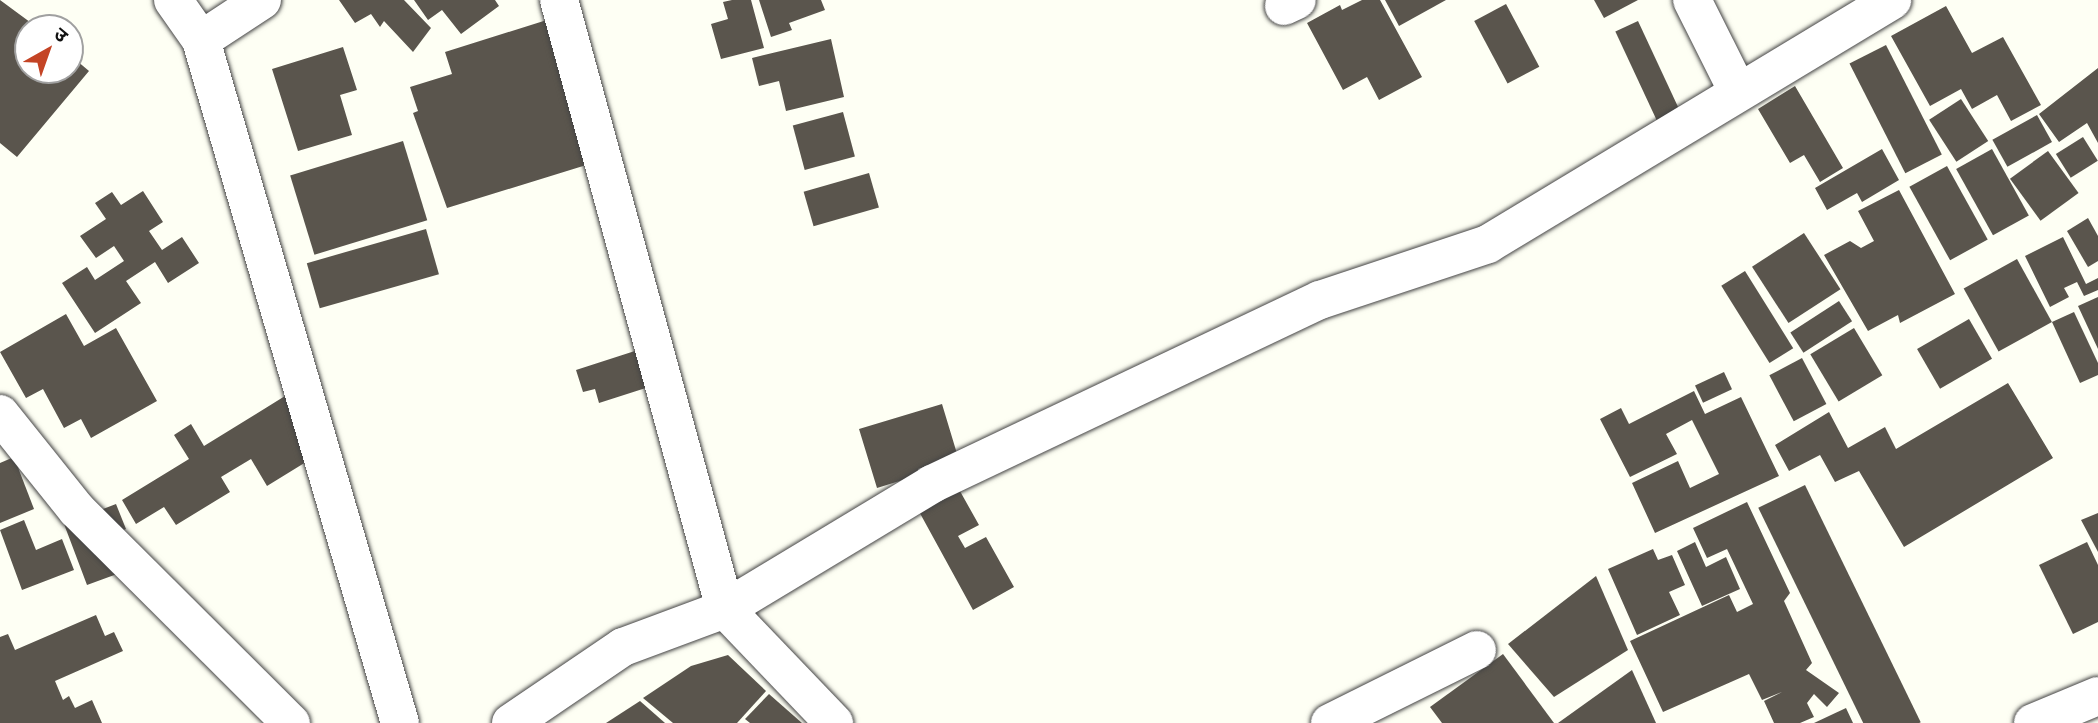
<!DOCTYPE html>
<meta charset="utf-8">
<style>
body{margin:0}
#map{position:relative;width:2098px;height:723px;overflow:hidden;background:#fefff4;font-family:"Noto Serif","Noto Sans Devanagari",serif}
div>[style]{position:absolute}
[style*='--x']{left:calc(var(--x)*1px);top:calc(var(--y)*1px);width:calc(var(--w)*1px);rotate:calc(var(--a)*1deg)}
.building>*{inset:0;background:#5a554d;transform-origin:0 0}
.roads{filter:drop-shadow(0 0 2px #444) drop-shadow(0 0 2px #444)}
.minor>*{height:38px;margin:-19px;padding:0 19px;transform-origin:19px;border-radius:19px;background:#fff}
span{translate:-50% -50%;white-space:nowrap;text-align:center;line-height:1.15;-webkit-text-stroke:7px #fff;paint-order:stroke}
.north{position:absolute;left:14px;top:14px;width:70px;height:70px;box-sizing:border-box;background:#fff;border:2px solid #a0a0a0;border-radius:50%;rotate:40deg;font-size:19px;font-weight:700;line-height:28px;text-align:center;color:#111}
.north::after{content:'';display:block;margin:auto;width:24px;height:32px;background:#c44425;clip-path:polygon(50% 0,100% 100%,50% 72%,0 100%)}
</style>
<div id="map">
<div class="building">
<div style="clip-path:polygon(0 0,38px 28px,28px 28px,28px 70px,70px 70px,70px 55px,89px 71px,17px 157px,0 143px)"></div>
<div style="clip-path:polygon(339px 0,404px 0,431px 28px,413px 52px,384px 21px,380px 27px,371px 14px,355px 23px)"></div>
<div style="clip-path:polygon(414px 0,495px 0,499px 6px,461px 34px,442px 10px,428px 20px)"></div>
<div style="clip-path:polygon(732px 0,751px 0,764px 48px,721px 59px,711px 24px,728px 19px,723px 2px)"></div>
<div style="clip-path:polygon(759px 0,821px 0,825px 10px,789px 23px,792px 30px,771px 37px)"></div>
<div style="clip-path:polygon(1362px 0,1380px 0,1422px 77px,1379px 100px,1367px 77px,1343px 90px,1307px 23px,1340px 5px,1342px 10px)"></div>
<div style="clip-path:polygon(1385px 0,1446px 0,1399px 26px)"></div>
<div style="clip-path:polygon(1594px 0,1638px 0,1604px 18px)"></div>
<div style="left:1506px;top:4px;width:71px;height:36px;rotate:62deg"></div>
<div style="clip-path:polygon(1946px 6px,1972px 53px,2003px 37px,2041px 105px,2011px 121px,1997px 95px,1972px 109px,1961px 89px,1930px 106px,1891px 36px)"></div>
<div style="clip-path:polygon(550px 19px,596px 162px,447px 208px,413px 113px,418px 111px,410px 87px,452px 74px,445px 52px)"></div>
<div style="left:1638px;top:21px;width:102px;height:25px;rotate:65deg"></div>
<div style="clip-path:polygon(831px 39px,844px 97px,786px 111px,779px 81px,759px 86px,752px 58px)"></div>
<div style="left:1886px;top:45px;width:123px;height:41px;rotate:63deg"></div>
<div style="clip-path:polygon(343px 47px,357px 90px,340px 95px,352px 135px,298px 151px,272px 69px)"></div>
<div style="clip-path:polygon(2098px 68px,2098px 143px,2087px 123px,2059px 142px,2039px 114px)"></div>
<div style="clip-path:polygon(1795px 86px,1843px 168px,1820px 182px,1804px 155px,1790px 163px,1758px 109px)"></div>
<div style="left:1961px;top:99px;width:50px;height:38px;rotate:57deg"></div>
<div style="left:843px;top:112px;width:46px;height:52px;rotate:75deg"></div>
<div style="left:2037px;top:115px;width:31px;height:51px;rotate:61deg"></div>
<div style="left:2083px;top:137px;width:28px;height:32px;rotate:58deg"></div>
<div style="left:403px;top:141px;width:83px;height:118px;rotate:73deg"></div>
<div style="clip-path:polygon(1882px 149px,1899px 180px,1862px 202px,1857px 193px,1827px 210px,1815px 188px)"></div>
<div style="left:1992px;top:149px;width:76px;height:41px;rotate:61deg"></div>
<div style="left:2048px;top:151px;width:52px;height:47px;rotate:54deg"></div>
<div style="left:1947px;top:166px;width:84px;height:43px;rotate:61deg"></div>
<div style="left:869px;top:173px;width:36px;height:68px;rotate:74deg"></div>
<div style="clip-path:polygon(1899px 190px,1955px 294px,1900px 323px,1898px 315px,1868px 331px,1824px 255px,1850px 241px,1861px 248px,1874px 241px,1858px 211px)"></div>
<div style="clip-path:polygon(143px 191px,163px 222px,149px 231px,162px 250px,182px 237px,199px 263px,168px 283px,155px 262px,126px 281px,141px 303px,95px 333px,62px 283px,87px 267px,95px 280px,124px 261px,114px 246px,96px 258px,80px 236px,106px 219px,95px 203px,112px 192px,121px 205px)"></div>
<div style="clip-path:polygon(2088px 218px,2098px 236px,2098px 261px,2088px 267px,2067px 231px)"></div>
<div style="left:426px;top:229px;width:47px;height:124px;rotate:74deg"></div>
<div style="left:1804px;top:233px;width:67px;height:62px;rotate:57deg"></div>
<div style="clip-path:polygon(2063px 237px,2086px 284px,2098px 278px,2098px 290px,2084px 296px,2077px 282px,2064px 288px,2069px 297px,2050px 307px,2025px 256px)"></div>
<div style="left:2017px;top:259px;width:72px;height:61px;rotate:61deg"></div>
<div style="left:1745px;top:271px;width:91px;height:28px;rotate:58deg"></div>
<div style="clip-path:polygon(2098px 297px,2098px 349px,2078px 306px)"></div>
<div style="left:1839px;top:301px;width:24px;height:58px;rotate:57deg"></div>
<div style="clip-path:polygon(2074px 312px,2098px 363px,2098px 375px,2080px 383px,2052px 322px)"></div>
<div style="clip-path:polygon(66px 314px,84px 346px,116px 328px,157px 401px,91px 438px,81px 419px,64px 428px,43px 389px,26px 398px,0 352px)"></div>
<div style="left:1969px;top:319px;width:46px;height:60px;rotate:60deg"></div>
<div style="left:1854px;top:328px;width:55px;height:51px;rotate:59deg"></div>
<div style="clip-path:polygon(641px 349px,652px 386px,599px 403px,595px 389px,583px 392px,576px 370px)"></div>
<div style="left:1802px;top:358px;width:52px;height:37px;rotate:62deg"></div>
<div style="left:1724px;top:372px;width:19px;height:32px;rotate:65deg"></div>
<div style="clip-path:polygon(2008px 383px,2053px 458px,1904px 547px,1859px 471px,1835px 482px,1820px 455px,1789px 471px,1775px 445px,1829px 412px,1848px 448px,1885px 427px,1896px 449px)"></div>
<div style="clip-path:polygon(1694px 391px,1705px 414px,1741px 397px,1779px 476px,1655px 533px,1632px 483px,1678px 461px,1690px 488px,1719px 474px,1692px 420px,1666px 434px,1677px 454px,1630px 477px,1600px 419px,1621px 408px,1629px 424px)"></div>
<div style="clip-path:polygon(285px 396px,319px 454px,267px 486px,251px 459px,221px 477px,230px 492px,176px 525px,164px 507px,136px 524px,122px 500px,189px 459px,174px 435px,191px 424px,204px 446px)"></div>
<div style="clip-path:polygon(942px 404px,958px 457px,918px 469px,919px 475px,877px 488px,859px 429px)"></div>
<div style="clip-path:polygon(14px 457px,34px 509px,0 523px,0 463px)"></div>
<div style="clip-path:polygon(956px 484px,979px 525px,958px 536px,965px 548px,986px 537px,1014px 587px,973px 610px,916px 506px)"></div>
<div style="left:1805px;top:485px;width:264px;height:52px;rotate:64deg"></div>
<div style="clip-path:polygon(1747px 502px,1790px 593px,1784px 601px,1812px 663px,1806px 670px,1839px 693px,1827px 707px,1814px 694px,1807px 703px,1814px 717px,1800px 723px,1774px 723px,1764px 701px,1782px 692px,1762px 700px,1749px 674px,1663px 712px,1630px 641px,1729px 595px,1737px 612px,1753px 604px,1727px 549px,1707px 558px,1693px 528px)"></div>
<div style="clip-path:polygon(116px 504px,126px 529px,104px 538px,117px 574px,87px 585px,64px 524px)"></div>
<div style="clip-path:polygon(2098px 513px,2098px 552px,2081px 520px)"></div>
<div style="clip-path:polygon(24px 520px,36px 550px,62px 539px,74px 570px,22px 590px,0 530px)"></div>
<div style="clip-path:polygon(1695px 542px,1706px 567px,1726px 557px,1740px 589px,1702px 606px,1677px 551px)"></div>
<div style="clip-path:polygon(2087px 542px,2098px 565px,2098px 622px,2073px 634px,2039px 565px)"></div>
<div style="clip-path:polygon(1653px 549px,1658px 560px,1672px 555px,1685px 585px,1669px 592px,1680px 615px,1637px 635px,1608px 569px)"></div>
<div style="clip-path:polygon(1596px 576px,1628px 650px,1554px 697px,1508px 644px)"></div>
<div style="clip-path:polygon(96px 615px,105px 636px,114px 632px,123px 651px,55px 681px,63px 700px,69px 696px,75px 708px,92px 700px,102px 723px,0 723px,0 637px,8px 634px,15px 650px)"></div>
<div style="clip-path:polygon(1503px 654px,1554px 723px,1442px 723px,1430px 707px)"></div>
<div style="clip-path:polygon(728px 655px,766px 691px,737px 723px,673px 723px,643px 698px,691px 666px)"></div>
<div style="clip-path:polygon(1632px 670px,1656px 723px,1558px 723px)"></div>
<div style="clip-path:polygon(769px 694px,802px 723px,750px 723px,745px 719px)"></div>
<div style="clip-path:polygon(640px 701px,665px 723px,606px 723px)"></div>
<div style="clip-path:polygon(1846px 708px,1853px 723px,1814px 723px)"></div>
</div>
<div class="roads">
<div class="minor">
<div style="--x:173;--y:0;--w:49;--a:55"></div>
<div style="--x:262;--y:0;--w:73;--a:146.7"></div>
<div style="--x:201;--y:40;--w:711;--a:73.76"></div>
<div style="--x:559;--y:0;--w:631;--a:74.75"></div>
<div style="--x:725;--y:609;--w:158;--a:46.3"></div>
<div style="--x:1692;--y:0;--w:101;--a:63.4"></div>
<div style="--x:1284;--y:6;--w:14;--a:-25"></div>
<div style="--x:0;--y:414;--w:123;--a:51.3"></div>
<div style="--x:77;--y:510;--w:302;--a:44.9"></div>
<div style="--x:511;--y:723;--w:135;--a:-34.2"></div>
<div style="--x:623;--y:647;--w:109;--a:-20.4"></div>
<div style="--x:725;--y:609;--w:242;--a:-31.1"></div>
<div style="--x:932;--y:484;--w:429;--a:-25.4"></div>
<div style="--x:1320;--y:300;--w:177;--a:-18.4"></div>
<div style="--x:1488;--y:244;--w:472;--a:-31.1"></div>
<div style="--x:1330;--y:723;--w:164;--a:-26.4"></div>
<div style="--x:2033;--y:723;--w:70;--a:-22.6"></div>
</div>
</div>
<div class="north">उ</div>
</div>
